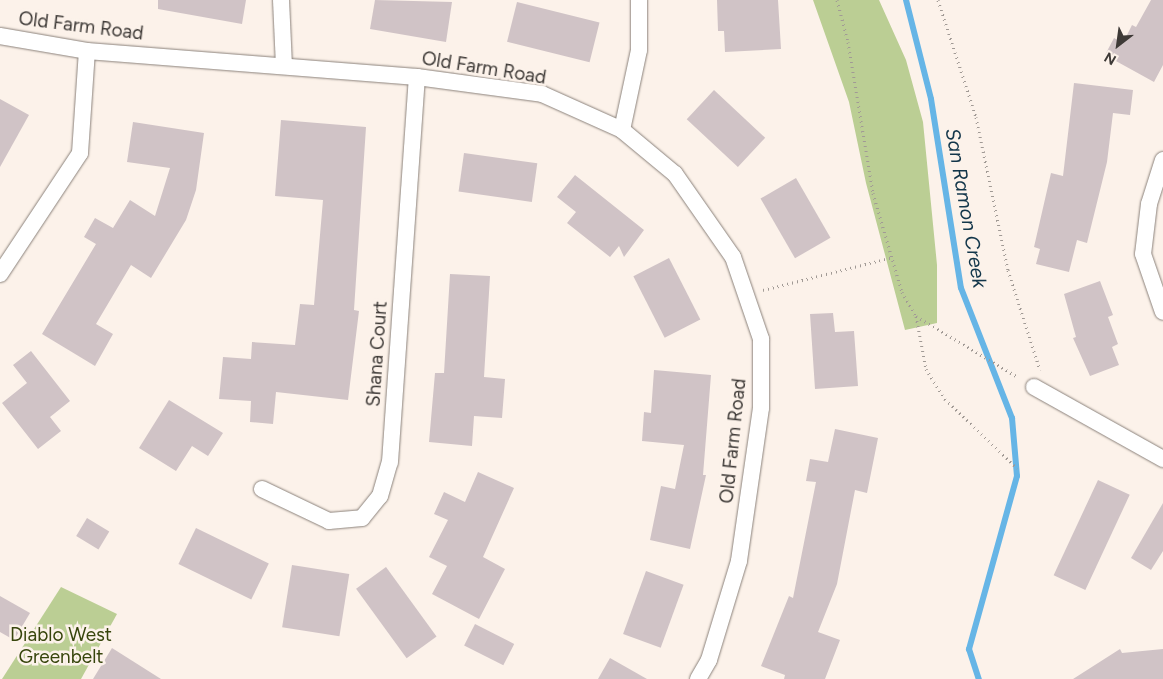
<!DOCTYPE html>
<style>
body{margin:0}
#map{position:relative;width:1163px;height:679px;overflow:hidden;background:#fcf2ea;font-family:Figtree,sans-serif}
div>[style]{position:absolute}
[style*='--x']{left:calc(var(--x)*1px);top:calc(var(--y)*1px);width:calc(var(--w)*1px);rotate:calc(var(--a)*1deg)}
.green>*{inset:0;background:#bbce94}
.stream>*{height:6px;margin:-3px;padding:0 3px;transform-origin:3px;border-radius:3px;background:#66b5e6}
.building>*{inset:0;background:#d0c3c6;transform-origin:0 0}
.path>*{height:3px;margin-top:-1.5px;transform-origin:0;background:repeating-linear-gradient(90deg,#a19a95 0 1px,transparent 0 5px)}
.roads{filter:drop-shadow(0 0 1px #8b827b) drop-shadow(0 0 1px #8b827b)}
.minor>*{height:16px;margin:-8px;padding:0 8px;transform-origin:8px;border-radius:8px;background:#fff}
span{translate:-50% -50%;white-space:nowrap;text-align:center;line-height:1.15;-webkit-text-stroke:5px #fcf2ea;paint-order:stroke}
.street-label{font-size:19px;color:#3e3a37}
.park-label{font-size:19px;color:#37450c}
.water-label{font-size:20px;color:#13364a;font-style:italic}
.north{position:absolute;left:1093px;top:20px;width:50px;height:50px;-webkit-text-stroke:4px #fcf2ea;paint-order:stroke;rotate:210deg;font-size:14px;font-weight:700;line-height:20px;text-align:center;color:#3e3a37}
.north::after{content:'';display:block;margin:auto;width:18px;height:22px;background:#3e3a37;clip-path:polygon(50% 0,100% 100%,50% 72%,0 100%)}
</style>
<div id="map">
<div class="green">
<div style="clip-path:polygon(813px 0,879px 0,906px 60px,923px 122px,937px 265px,937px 323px,905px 330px,866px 183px,849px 102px)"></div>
<div style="clip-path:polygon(61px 587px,117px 614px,81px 679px,2px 679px)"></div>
</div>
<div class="stream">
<div style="--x:906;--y:0;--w:102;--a:75.8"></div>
<div style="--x:931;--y:99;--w:191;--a:81"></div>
<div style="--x:961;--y:288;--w:140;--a:68.6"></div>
<div style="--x:1012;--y:418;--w:58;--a:85.1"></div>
<div style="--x:1017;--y:476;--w:180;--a:105.5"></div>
<div style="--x:969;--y:649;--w:32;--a:72"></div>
</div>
<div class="building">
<div style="clip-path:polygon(158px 0,246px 0,242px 24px,158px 9px)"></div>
<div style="clip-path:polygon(375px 0,452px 2px,446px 42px,370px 29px)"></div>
<div style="clip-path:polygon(717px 0,778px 0,781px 49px,725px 52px,724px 31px,718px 31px)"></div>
<div style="clip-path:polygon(1151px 0,1163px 0,1163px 65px,1154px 82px,1105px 55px,1114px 38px,1123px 43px,1132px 25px,1136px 27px)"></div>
<div style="left:517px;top:2px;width:85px;height:41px;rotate:14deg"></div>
<div style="clip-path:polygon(1074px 83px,1133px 90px,1130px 115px,1113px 113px,1107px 162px,1087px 243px,1077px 240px,1069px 272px,1036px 264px,1040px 249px,1034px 247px,1051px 173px,1063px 176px)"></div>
<div style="left:714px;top:90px;width:70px;height:40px;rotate:43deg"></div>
<div style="clip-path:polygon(0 99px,29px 115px,0 167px)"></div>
<div style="clip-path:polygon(281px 120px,366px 127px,354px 310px,359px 311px,348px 400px,276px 392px,273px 424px,250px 422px,251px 401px,219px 399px,223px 357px,251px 359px,252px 342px,295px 345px,300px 304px,314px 305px,323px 200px,275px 196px)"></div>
<div style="clip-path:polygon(133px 122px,204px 133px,196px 190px,186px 220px,151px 278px,131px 265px,96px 324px,113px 334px,95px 366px,42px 334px,96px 244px,84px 237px,95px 218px,113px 228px,130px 200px,155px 216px,170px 168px,127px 162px)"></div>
<div style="left:464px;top:153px;width:74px;height:39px;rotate:8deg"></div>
<div style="clip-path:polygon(575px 175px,644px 230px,624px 257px,619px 246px,610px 257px,567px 223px,576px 212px,557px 197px)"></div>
<div style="left:796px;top:178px;width:69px;height:41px;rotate:60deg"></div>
<div style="left:669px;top:258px;width:69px;height:40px;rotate:63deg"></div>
<div style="clip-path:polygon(450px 274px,490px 276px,484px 377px,505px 379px,502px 418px,474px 416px,472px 446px,429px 442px,435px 373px,444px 373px)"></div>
<div style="clip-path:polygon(1100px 281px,1113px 315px,1108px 317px,1118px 344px,1112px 347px,1119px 365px,1090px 376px,1073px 338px,1076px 337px,1064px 294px)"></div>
<div style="clip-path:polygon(833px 313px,835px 332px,854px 331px,858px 386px,815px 389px,810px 314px)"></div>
<div style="clip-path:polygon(31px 351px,70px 401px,50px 417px,61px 431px,38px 449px,2px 403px,27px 383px,13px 365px)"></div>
<div style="clip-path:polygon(654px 370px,711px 375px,703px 475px,706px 475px,690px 549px,650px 540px,661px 486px,675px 489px,684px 445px,642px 441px,644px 412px,651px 413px)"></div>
<div style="clip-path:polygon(169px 400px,223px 433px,208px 456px,192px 446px,176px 471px,139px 448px)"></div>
<div style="clip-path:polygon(835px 429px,878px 438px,867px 493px,855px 490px,837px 584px,818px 632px,840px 640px,825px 679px,784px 679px,785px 675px,761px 666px,789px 596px,793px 598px,816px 482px,806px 481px,810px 459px,828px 462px)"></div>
<div style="clip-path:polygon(478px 472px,514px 488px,483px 557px,505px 569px,479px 619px,432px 594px,447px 566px,429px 557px,448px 520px,434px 514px,444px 492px,465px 502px)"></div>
<div style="left:1098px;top:480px;width:35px;height:105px;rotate:25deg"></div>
<div style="clip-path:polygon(1163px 503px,1163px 551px,1151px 570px,1131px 558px)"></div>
<div style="left:87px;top:518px;width:26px;height:21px;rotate:31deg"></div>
<div style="left:196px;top:528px;width:81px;height:40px;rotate:26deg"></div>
<div style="left:292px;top:565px;width:58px;height:63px;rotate:9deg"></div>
<div style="left:386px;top:567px;width:86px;height:37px;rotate:54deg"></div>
<div style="left:646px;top:571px;width:40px;height:67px;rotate:20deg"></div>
<div style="clip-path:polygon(0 596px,30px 613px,14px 640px,0 632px)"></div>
<div style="left:475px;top:624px;width:44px;height:24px;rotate:27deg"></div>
<div style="clip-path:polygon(112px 648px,161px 679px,93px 679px)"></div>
<div style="clip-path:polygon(1120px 649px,1122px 653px,1163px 649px,1163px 679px,1073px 679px)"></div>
<div style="clip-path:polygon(610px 658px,647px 679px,598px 679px)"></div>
</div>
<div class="path">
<div style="--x:837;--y:0;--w:43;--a:75.3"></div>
<div style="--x:848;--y:42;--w:153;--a:80.6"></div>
<div style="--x:873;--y:193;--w:103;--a:73.7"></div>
<div style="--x:902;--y:292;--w:28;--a:60"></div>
<div style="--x:916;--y:316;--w:54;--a:79.3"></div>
<div style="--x:926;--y:369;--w:36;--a:58"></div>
<div style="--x:945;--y:399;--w:100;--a:43.8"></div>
<div style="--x:938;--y:0;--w:123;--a:72"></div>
<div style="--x:976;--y:117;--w:156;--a:78.2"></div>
<div style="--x:1008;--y:270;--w:105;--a:72.3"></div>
<div style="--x:763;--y:290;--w:134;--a:-14.2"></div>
<div style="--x:916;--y:316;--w:119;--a:30.9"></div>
</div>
<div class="roads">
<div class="minor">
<div style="--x:281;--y:0;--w:65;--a:87.4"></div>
<div style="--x:0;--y:36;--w:88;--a:9.8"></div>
<div style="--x:87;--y:51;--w:331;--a:4.5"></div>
<div style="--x:417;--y:77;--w:126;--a:7.7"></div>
<div style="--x:542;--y:94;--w:88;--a:24.2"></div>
<div style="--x:622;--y:130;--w:69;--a:39.7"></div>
<div style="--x:675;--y:174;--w:101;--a:55.1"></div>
<div style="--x:733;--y:257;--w:87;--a:71.1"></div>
<div style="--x:761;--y:339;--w:69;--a:90"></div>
<div style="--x:761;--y:408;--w:155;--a:98.2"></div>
<div style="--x:739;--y:561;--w:103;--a:106.9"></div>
<div style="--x:709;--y:660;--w:22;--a:120"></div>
<div style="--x:622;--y:130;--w:82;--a:-78"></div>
<div style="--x:639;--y:50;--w:50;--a:-90"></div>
<div style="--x:1163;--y:160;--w:46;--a:107.7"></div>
<div style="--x:1149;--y:204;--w:50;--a:96.8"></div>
<div style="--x:1143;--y:254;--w:61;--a:71"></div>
<div style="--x:0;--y:274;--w:145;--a:-56.5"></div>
<div style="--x:80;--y:153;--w:102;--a:-86.1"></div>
<div style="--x:1034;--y:387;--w:148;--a:29.2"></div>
<div style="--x:262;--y:489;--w:74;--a:25.5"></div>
<div style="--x:329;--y:521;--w:33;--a:-5"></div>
<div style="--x:362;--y:518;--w:28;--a:-51"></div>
<div style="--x:380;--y:496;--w:35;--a:-74"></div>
<div style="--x:390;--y:462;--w:386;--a:-86"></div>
</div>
</div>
<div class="street-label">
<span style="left:81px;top:26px;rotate:7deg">Old Farm Road</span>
<span style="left:484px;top:68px;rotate:9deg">Old Farm Road</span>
<span style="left:377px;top:354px;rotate:-86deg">Shana Court</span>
<span style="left:733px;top:441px;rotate:-84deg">Old Farm Road</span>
</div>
<div class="park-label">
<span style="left:61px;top:646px">Diablo West<br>Greenbelt</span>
</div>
<div class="water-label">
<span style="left:966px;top:208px;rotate:80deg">San Ramon Creek</span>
</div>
<div class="north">N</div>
</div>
